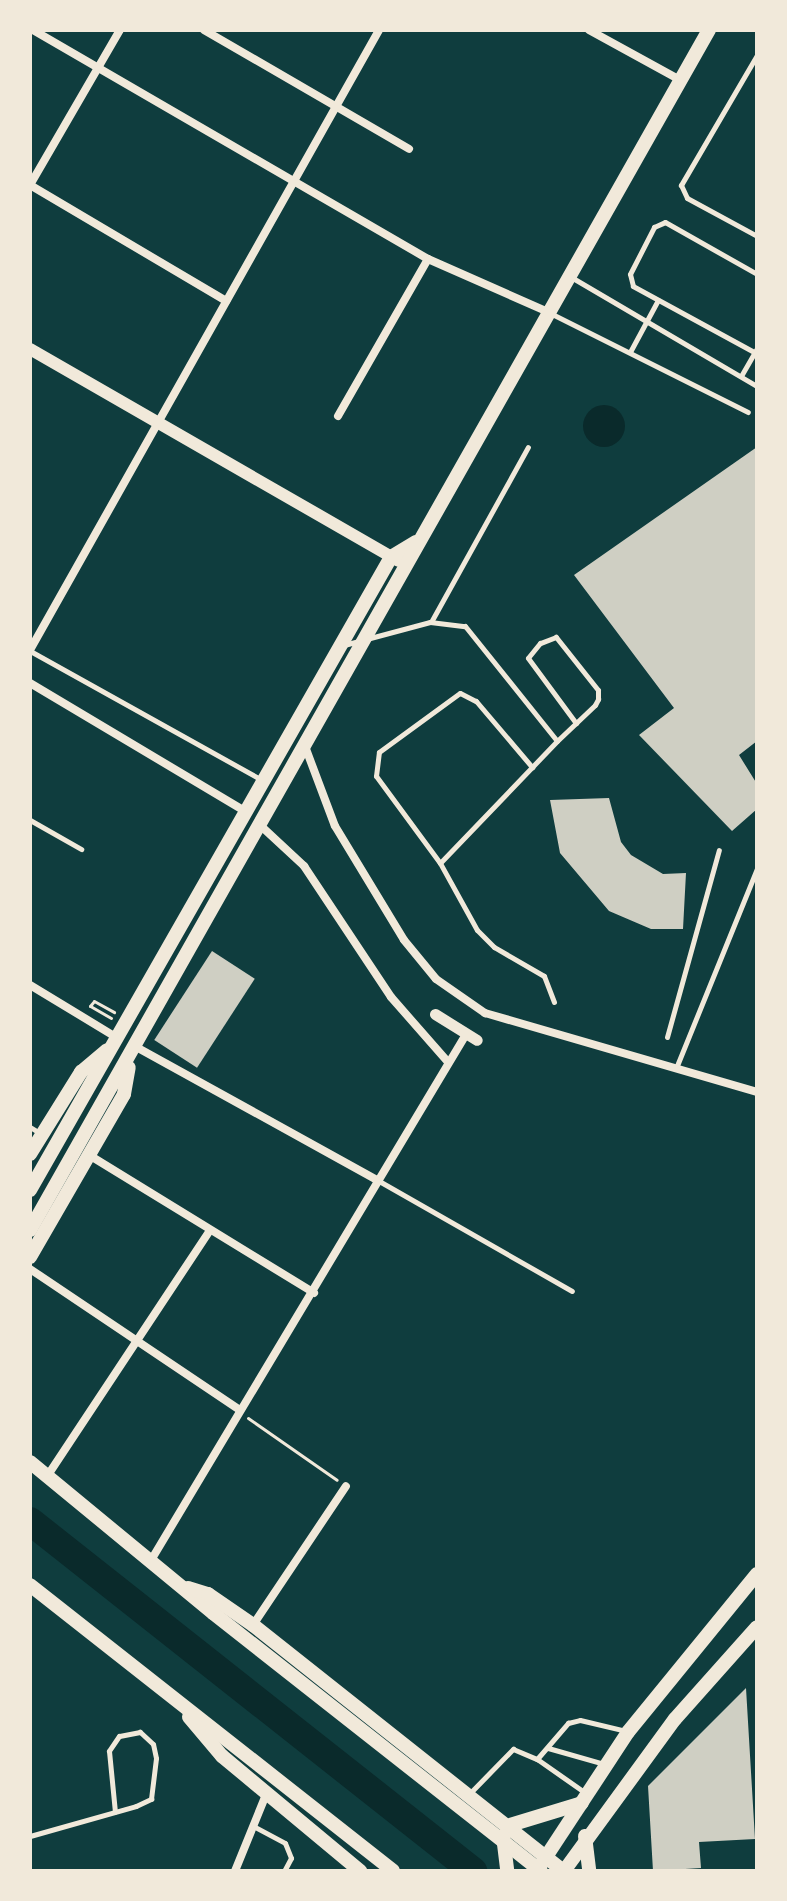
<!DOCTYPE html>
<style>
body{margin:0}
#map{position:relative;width:787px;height:1901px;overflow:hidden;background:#0f3d3e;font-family:Figtree,sans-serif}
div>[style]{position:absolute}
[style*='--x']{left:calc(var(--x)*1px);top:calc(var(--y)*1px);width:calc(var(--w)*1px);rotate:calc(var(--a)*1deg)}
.water>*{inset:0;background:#0a2a2b}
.round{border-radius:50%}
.river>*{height:28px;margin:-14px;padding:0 14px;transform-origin:14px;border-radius:14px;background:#0a2a2b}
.building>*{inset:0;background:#cfcfc3;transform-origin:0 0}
.path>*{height:3px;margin:-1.5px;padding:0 1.5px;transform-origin:1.5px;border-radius:1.5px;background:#f1e9da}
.service>*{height:5px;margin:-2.5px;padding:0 2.5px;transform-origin:2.5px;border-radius:2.5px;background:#f1e9da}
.minor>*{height:8px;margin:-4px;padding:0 4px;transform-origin:4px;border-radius:4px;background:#f1e9da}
.tertiary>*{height:11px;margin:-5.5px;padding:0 5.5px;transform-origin:5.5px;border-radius:5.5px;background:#f1e9da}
.secondary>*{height:12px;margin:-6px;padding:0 6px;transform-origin:6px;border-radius:6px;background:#f1e9da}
.primary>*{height:14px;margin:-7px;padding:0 7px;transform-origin:7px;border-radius:7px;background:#f1e9da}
.rail>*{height:5px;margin:-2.5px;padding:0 2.5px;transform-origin:2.5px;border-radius:2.5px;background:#97a49c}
span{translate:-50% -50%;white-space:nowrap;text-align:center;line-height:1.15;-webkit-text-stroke:6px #f1e9da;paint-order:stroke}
.frame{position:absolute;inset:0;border:32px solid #f1e9da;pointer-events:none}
</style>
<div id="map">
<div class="water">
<div class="round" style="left:583px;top:405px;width:42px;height:42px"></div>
</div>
<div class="river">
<div style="--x:30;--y:1521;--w:565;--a:38.31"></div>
</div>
<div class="building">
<div style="clip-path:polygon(757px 447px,757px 741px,739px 755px,757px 784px,757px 809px,732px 831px,639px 735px,674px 708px,574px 575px)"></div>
<div style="clip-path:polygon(609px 798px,621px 842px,631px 855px,663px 874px,686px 873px,683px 929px,651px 929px,609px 911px,560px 853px,550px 800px)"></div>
<div style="left:212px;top:951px;width:51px;height:106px;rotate:33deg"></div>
<div style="clip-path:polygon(746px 1688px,755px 1839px,699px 1842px,701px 1868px,653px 1871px,648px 1786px)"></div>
</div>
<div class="path">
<div style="--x:111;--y:1018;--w:24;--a:-150"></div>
<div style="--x:90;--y:1006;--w:6;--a:-51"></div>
<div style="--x:94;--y:1001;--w:23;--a:29"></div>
<div style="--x:248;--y:1418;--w:108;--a:34.9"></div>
</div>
<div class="service">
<div style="--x:757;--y:55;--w:151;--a:120.3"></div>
<div style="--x:681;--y:185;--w:14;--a:65"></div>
<div style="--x:687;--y:198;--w:80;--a:28.5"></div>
<div style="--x:571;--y:277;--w:216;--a:30.4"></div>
<div style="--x:552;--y:314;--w:219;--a:26.6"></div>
<div style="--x:630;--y:352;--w:59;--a:-61.7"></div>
<div style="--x:754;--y:352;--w:138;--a:-151.4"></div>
<div style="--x:633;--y:286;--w:12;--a:-104"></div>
<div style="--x:630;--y:274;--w:53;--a:-62.9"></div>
<div style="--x:654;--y:227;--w:12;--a:-24"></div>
<div style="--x:665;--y:222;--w:106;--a:29.5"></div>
<div style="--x:741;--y:376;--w:32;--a:-60"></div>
<div style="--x:431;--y:622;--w:200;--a:-61"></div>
<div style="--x:344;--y:645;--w:89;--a:-15"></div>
<div style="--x:430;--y:622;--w:35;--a:7"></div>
<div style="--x:465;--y:626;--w:147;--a:51.3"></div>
<div style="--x:557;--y:741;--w:52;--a:-43.5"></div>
<div style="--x:595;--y:705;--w:7;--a:-63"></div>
<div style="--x:598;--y:699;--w:9;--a:-90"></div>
<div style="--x:598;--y:690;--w:68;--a:-128.4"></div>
<div style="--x:556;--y:637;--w:17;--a:159"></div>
<div style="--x:540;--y:643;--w:19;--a:129"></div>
<div style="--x:528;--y:658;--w:81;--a:53.6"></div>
<div style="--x:32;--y:652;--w:263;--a:29.1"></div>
<div style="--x:30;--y:820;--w:59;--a:29.6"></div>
<div style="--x:440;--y:863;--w:108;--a:-126.3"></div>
<div style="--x:376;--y:776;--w:24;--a:-83"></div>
<div style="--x:379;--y:752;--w:100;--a:-36.1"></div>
<div style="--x:460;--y:693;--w:18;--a:27"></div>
<div style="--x:476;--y:701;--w:87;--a:49.7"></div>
<div style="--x:554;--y:1002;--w:28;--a:-111"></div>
<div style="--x:544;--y:976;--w:58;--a:-149.9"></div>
<div style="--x:494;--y:947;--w:24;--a:-135"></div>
<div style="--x:477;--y:930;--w:77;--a:-118.9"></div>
<div style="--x:440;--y:863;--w:169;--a:-46.2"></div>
<div style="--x:667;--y:1037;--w:194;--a:-74.5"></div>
<div style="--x:676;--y:1068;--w:215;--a:-67.9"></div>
<div style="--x:30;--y:1127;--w:13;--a:32"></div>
<div style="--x:379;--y:1181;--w:222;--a:29.7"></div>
<div style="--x:548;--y:1748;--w:58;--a:15.9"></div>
<div style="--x:537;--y:1759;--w:48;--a:-49.3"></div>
<div style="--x:568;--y:1723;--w:12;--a:-14"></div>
<div style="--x:580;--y:1720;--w:47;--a:13.4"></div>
<div style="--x:470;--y:1793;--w:62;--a:-45.7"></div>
<div style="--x:513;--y:1749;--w:26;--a:23"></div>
<div style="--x:537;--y:1759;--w:61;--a:35"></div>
<div style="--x:253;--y:1826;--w:36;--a:28"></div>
<div style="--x:285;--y:1843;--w:16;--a:68"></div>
<div style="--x:291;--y:1858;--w:15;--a:118"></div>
<div style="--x:30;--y:1836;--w:110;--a:-15.8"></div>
<div style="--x:136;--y:1806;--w:17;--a:-25"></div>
<div style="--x:151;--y:1799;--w:41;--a:-83"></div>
<div style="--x:156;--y:1758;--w:14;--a:-102"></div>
<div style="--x:153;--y:1744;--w:18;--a:-137"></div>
<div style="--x:140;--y:1732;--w:21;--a:169"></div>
<div style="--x:119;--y:1736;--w:18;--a:124"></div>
<div style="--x:109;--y:1751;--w:61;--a:84.4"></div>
</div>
<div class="minor">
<div style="--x:33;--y:30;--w:457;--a:30.1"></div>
<div style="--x:428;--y:259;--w:131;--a:23.8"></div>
<div style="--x:204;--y:30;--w:237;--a:30.1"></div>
<div style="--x:589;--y:30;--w:104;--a:28.8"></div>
<div style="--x:30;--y:185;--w:228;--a:30.6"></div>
<div style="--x:30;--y:185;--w:179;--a:-59.9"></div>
<div style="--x:338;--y:416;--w:181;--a:-60.2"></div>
<div style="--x:30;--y:650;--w:711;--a:-60.62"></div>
<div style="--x:30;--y:683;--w:250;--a:30.8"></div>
<div style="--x:306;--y:749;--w:82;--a:69.4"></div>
<div style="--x:335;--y:826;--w:133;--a:58.8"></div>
<div style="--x:404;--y:940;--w:50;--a:50.6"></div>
<div style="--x:436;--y:979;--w:60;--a:34.8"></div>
<div style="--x:485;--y:1013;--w:283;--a:16.2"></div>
<div style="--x:261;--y:826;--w:59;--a:42.9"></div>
<div style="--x:304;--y:866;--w:157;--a:56.4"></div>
<div style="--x:391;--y:997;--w:86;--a:48.8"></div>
<div style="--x:30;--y:985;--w:100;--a:31.2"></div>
<div style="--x:138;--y:1048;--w:275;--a:28.9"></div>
<div style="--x:89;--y:1155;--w:264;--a:31.5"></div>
<div style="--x:30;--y:1269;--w:253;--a:33.9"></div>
<div style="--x:48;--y:1475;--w:291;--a:-56.5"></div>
<div style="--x:150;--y:1562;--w:613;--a:-59.08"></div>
<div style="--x:253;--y:1625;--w:167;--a:-56.2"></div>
<div style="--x:235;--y:1871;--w:85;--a:-67.9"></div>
</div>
<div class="tertiary">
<div style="--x:435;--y:1014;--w:49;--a:31.8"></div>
</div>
<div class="secondary">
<div style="--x:30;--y:349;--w:425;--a:29.9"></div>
</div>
<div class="primary">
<div style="--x:30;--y:1154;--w:97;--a:-58.1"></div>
<div style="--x:81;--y:1072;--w:34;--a:-40"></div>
<div style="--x:30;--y:1190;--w:729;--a:-60.3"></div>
<div style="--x:391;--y:557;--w:29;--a:-31"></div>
<div style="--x:30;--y:1230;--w:1379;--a:-60.5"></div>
<div style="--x:30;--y:1257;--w:188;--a:-60"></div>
<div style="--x:124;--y:1094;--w:27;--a:-80"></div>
<div style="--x:30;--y:1462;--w:237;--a:39.5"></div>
<div style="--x:213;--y:1613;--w:417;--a:38.2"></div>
<div style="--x:30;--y:1585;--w:462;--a:38.2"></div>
<div style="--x:188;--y:1588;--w:21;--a:17"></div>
<div style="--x:208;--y:1594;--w:55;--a:34.6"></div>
<div style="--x:253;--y:1625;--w:396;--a:38.4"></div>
<div style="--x:189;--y:1717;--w:51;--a:49.8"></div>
<div style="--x:222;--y:1756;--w:180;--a:39.8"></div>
<div style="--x:507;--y:1826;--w:78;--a:-17"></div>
<div style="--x:503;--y:1836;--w:35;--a:83"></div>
<div style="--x:585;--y:1836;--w:35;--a:83"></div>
<div style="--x:540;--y:1866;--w:160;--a:-56.7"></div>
<div style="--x:628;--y:1732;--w:204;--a:-50.8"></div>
<div style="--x:564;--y:1871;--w:188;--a:-53.9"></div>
<div style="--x:675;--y:1719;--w:123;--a:-48.3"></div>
</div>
<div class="rail">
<div style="--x:757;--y:1347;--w:196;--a:90"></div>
</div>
<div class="frame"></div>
</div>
